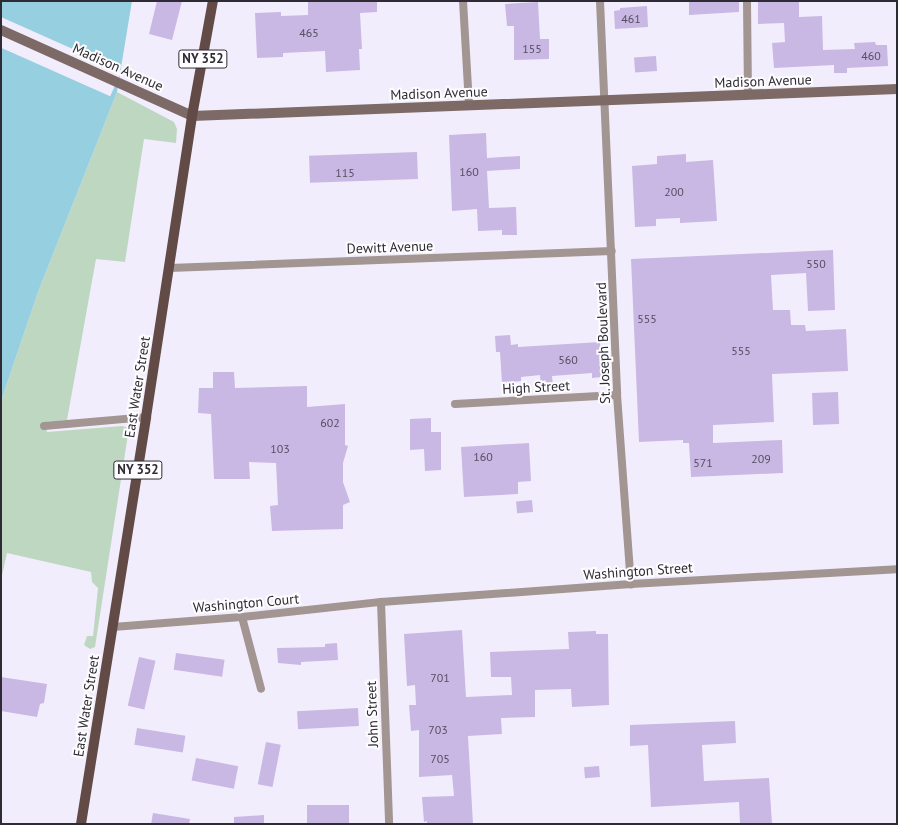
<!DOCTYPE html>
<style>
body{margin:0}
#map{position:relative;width:898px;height:825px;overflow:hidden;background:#f2edfd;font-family:"PT Sans",sans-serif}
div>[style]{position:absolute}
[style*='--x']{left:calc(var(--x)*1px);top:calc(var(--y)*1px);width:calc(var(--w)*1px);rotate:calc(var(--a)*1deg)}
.green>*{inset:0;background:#bed7c1}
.water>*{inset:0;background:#96cfe0}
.pier>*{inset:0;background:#f2edfd;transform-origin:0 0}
.building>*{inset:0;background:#c9b8e4;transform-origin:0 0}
.minor>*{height:8px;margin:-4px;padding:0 4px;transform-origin:4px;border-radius:4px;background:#a29592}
.secondary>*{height:10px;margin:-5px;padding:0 5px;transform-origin:5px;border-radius:5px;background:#7d6965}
.primary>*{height:10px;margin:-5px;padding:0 5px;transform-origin:5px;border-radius:5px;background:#624b46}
span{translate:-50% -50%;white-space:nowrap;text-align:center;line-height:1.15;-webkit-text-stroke:4px #fdfdfd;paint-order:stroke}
.number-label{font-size:12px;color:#564e61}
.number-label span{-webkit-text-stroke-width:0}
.shield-label span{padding:1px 3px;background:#fdfdfd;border:1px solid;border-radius:3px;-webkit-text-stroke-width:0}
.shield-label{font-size:13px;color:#2f2b35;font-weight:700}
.street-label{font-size:14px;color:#2f2b35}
.frame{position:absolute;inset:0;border:2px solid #2f2b35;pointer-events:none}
</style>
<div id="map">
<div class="green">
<div style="clip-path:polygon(117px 92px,174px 122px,177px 129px,176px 143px,144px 139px,125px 262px,96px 259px,67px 420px,45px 422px,47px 432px,122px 426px,129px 428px,95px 647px,90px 649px,84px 645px,87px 636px,93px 636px,98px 588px,92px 582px,91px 572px,7px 553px,1px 580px,1px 401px,38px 292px)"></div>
</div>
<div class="water">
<div style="clip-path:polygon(1px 1px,132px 1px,117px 92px,38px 292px,1px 401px)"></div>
</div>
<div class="pier">
<div style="left:1px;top:17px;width:132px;height:28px;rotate:24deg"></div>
</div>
<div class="building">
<div style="clip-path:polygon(157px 1px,182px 1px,172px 40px,149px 34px)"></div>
<div style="clip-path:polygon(308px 1px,377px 1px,377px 12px,360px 13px,362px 49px,359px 49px,360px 70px,326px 72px,325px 51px,283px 53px,283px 57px,257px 58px,255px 13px,281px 12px,281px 16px,308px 15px)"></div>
<div style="clip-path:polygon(689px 1px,739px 1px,739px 12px,689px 15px)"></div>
<div style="clip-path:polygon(799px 1px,799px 17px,822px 16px,823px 50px,855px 49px,854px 43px,875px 42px,876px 45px,887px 45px,888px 66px,847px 68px,847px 73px,834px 73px,834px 65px,774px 68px,772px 43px,785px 42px,784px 23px,758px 24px,758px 2px)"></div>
<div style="clip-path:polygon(538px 2px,540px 39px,549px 39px,549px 59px,514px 60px,514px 26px,507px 26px,505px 4px)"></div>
<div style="clip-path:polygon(647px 6px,648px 27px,615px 29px,614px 11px,620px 10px,620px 8px)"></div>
<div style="left:656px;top:56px;width:15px;height:22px;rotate:86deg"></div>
<div style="clip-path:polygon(486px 133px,487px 158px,520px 156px,520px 169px,487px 171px,489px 208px,516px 207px,517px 235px,502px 235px,502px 230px,478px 231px,477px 209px,452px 211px,449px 135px)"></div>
<div style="left:417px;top:152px;width:27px;height:108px;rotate:88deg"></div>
<div style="clip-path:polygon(686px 154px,686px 162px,713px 160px,717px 221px,680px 223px,680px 218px,656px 219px,656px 226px,635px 227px,632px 166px,657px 164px,657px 156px)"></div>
<div style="clip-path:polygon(833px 250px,835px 310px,808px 311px,806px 273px,771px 275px,773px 310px,790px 310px,791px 325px,805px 325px,806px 331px,846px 329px,848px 371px,772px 374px,774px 422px,713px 425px,713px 443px,782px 440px,783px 473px,691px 477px,689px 443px,683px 443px,683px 440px,639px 442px,631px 259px)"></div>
<div style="clip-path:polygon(510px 335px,511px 345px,518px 344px,518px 347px,600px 342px,602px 377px,592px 378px,592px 373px,552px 376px,553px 386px,541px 387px,540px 375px,521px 377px,521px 381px,502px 383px,500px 352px,496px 352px,495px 336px)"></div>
<div style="clip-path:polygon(213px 372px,234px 372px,235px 388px,307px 386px,307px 407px,345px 404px,345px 445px,348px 446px,343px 463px,343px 482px,350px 502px,343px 505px,343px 529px,272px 531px,270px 506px,278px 505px,276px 463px,249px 462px,250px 479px,214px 479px,211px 414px,198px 413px,199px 388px,213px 388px)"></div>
<div style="left:838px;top:392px;width:32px;height:26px;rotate:88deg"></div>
<div style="clip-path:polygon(431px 418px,431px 432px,441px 432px,441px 470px,425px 471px,424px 449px,410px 450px,410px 419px)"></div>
<div style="clip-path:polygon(529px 443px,531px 481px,518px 482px,518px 494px,464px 497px,461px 447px)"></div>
<div style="left:532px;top:500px;width:12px;height:16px;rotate:85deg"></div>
<div style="clip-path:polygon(462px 630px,466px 697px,512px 695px,511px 677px,491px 677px,490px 652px,569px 649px,568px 632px,596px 631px,596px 634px,608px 634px,609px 705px,572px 707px,571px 689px,535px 690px,535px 717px,501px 718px,502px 734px,468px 736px,473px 824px,427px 824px,427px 821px,424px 822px,422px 797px,454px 796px,452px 775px,419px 777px,419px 730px,411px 731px,409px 705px,416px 705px,415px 685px,407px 686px,404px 634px)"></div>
<div style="clip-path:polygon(337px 643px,338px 660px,301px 662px,301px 665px,278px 663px,277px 648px,325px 647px,325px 644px)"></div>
<div style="left:176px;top:653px;width:49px;height:17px;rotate:8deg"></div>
<div style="left:139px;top:657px;width:17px;height:50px;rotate:13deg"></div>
<div style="clip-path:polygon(1px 677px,47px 684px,44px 703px,40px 704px,37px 717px,1px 711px)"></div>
<div style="left:358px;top:708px;width:18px;height:61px;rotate:87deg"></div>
<div style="clip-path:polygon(735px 721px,736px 743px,702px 745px,704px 781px,769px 778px,772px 824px,740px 824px,739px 802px,651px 807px,648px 745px,630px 746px,630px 725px)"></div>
<div style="left:137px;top:728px;width:49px;height:17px;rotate:9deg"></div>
<div style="left:266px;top:742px;width:15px;height:43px;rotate:11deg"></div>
<div style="left:196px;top:758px;width:43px;height:23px;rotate:11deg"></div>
<div style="left:599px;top:766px;width:11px;height:15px;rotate:85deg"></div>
<div style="left:307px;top:805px;width:42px;height:18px"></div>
<div style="clip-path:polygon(153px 813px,190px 819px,189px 824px,151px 824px)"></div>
<div style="clip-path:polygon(264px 815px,264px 824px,234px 824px,234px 817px)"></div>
</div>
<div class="minor">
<div style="--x:463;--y:1;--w:105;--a:86.7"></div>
<div style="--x:600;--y:1;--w:394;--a:87.5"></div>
<div style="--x:617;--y:395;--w:190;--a:85.8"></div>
<div style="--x:747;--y:1;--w:94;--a:89.4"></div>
<div style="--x:170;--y:268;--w:442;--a:-2.2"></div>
<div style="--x:455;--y:404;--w:162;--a:-3.2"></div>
<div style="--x:44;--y:426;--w:102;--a:-5"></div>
<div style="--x:381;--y:602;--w:222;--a:87.9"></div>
<div style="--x:242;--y:617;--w:74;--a:75.2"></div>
<div style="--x:113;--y:627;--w:129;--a:-4.4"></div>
<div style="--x:242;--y:617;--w:140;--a:-6.2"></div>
<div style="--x:381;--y:602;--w:251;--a:-4.1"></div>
<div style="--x:631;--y:584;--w:266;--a:-3.2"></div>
</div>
<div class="secondary">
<div style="--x:1;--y:30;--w:209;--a:24.2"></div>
<div style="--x:192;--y:116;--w:706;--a:-2.19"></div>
</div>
<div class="primary">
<div style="--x:81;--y:824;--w:412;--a:-80.9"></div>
<div style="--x:146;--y:417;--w:304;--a:-81.3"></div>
<div style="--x:192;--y:116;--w:117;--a:-79.7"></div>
</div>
<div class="number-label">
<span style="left:631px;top:19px">461</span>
<span style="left:309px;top:33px">465</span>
<span style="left:532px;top:49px">155</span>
<span style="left:871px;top:56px">460</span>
<span style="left:469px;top:172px">160</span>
<span style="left:345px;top:173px">115</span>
<span style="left:674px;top:192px">200</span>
<span style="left:816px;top:264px">550</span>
<span style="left:647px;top:319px">555</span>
<span style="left:741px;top:351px">555</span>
<span style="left:568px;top:360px">560</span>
<span style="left:330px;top:423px">602</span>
<span style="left:280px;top:449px">103</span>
<span style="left:483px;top:457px">160</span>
<span style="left:761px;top:459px">209</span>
<span style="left:703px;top:463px">571</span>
<span style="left:440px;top:678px">701</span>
<span style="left:438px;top:730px">703</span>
<span style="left:440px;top:759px">705</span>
</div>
<div class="shield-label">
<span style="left:203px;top:59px">NY 352</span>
<span style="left:138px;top:470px">NY 352</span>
</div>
<div class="street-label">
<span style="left:118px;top:67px;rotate:24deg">Madison Avenue</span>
<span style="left:763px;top:81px;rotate:-2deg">Madison Avenue</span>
<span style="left:439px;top:93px;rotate:-2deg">Madison Avenue</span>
<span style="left:390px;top:247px;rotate:-2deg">Dewitt Avenue</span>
<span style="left:603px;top:343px;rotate:-92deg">St. Joseph Boulevard</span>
<span style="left:137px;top:387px;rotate:-81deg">East Water Street</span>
<span style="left:536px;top:387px;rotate:-3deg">High Street</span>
<span style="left:638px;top:571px;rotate:-4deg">Washington Street</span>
<span style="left:246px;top:603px;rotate:-5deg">Washington Court</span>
<span style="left:86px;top:706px;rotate:-81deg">East Water Street</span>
<span style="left:372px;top:714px;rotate:-92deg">John Street</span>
</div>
<div class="frame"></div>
</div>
